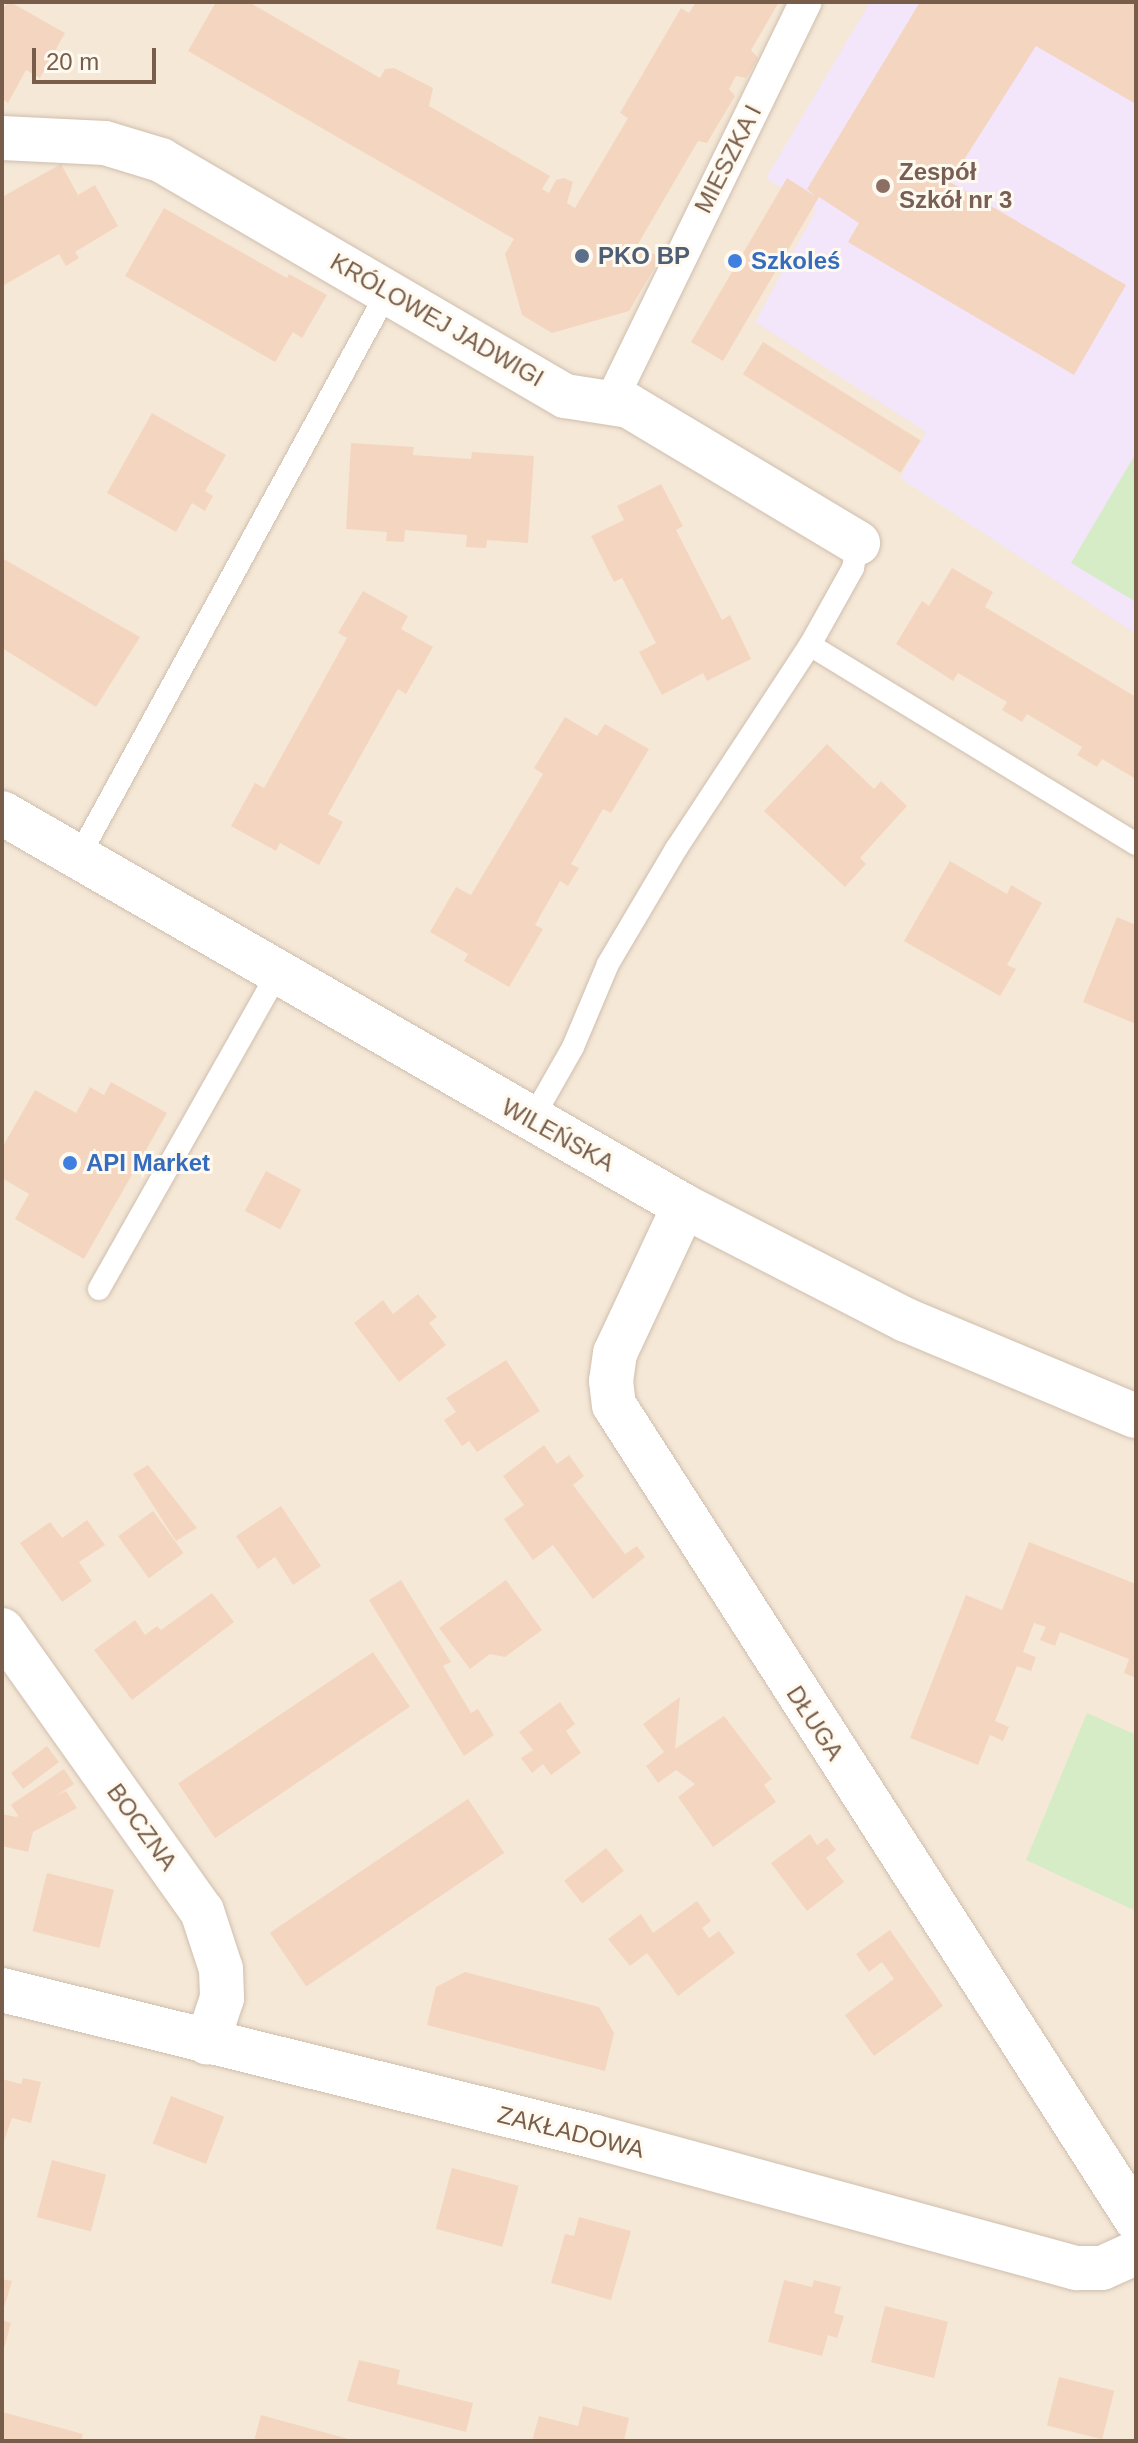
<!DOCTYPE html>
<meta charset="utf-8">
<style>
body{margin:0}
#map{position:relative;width:1138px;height:2443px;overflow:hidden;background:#fdf6e9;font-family:Helvetica,sans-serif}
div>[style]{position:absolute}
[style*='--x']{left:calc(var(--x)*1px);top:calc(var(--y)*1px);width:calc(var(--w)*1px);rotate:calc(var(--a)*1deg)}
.residential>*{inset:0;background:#f5e8d7;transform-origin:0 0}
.education>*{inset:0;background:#f3e5fa}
.green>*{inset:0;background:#d5ecc6}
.building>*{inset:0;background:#f4d6c0;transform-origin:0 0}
.roads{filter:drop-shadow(0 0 2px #d0bead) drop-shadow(0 0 2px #d0bead)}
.service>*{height:22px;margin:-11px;padding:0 11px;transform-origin:11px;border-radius:11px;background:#fff}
.pedestrian>*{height:32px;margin:-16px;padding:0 16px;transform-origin:16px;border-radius:16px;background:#fff}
.minor>*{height:44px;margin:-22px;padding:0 22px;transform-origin:22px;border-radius:22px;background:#fff}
.tertiary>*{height:44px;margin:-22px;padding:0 22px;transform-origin:22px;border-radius:22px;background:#fff}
.dots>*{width:22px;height:22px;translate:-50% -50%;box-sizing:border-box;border:4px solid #fffaf0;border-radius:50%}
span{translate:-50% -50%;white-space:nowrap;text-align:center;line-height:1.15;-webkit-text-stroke:6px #fffaf0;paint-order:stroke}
.street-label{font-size:24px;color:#795d4b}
.education-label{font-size:24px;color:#785e54;font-weight:700}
.left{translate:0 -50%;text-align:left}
.service-label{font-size:24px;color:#4e5e75;font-weight:700}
.shop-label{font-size:24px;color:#366cbe;font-weight:700}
.frame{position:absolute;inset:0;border:4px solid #795d4b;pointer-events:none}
.scale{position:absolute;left:32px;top:48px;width:124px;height:36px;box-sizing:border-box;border:4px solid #795d4b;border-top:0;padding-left:10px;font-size:24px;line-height:28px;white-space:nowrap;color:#795d4b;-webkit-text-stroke:6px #fffaf0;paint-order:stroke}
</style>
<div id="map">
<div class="residential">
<div style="left:2px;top:2px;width:1134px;height:2439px"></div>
</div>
<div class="education">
<div style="clip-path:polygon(870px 2px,1136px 2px,1136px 634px,900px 478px,926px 432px,755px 322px,816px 210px,766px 178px)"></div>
</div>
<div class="green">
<div style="clip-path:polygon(1136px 453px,1136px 602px,1071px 563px)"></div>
<div style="clip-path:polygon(1087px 1713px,1136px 1735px,1136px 1911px,1026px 1860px)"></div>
</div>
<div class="building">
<div style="clip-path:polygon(10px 2px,65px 33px,40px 78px,26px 70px,8px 103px,2px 99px,2px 8px)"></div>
<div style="clip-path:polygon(216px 2px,249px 2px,380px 78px,385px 69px,394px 68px,433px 88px,429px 106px,550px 176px,542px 189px,549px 193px,556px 180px,564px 178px,573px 182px,567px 203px,575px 208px,628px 118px,620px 113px,681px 8px,689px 13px,696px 2px,779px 2px,751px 50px,758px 58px,746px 78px,736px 76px,729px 89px,735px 96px,707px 143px,698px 141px,638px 244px,660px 258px,629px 311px,552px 333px,522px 315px,505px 254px,514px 239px,188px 51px)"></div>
<div style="clip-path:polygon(920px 2px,1136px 2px,1136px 104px,1036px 46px,950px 182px,1126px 285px,1074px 375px,848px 242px,859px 223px,819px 197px,723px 361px,691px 342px,787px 178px,815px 196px,807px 189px)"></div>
<div style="clip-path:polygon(61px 164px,78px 195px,95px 185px,118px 226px,75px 252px,79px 258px,66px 266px,59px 254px,2px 286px,2px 197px)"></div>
<div style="clip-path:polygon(164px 208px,287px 278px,289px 274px,327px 295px,302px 338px,293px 332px,275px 362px,125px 276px)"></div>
<div style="left:763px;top:342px;width:186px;height:38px;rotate:32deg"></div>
<div style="clip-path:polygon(152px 413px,226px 455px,205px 491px,213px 496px,205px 511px,192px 503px,176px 532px,107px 493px)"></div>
<div style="clip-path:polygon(351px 443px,414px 447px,413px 455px,471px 459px,472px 452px,534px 456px,528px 543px,487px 540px,486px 548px,466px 547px,467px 535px,405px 530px,404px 542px,386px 541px,387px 532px,346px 529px)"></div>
<div style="clip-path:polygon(661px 484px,683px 526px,676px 530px,722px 620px,730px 615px,751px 659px,707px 681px,703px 673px,662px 695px,639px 652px,656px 643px,622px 578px,614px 582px,591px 536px,624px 520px,617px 506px)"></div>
<div style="clip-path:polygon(2px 558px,140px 637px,96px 707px,2px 648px)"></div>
<div style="clip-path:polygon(952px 568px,993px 592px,985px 607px,1136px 697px,1136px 779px,1102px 759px,1097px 767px,1077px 755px,1082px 747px,1027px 714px,1022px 722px,1002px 710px,1007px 702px,958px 673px,953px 681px,896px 644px,922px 601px,929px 606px)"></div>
<div style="clip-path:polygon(363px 591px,408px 616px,401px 629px,433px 647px,406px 694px,398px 689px,328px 814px,343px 822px,319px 865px,280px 843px,276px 851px,231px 826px,255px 783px,264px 788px,347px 638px,338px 633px)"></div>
<div style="clip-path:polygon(565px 717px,597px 736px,605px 724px,649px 749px,611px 813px,603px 809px,571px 864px,579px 868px,568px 886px,560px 881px,535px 925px,543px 929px,509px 987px,464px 961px,468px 954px,430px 932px,456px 887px,471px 895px,543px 774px,534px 768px)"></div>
<div style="clip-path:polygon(827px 744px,874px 789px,881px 781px,907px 806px,860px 858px,866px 864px,845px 887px,764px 811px)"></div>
<div style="clip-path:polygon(950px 861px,1007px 894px,1011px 885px,1042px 903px,1007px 965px,1016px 969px,1000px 996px,904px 941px)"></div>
<div style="clip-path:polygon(1117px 917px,1136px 925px,1136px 1024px,1083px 1002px)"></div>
<div style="clip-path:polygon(111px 1082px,167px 1113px,84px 1259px,15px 1219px,29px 1194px,2px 1178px,2px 1148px,35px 1090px,76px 1113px,90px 1087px,104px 1095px)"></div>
<div style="left:266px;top:1171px;width:40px;height:45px;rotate:28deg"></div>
<div style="clip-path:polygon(418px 1294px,437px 1317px,429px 1323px,446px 1345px,399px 1382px,354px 1323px,383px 1300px,393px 1314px)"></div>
<div style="clip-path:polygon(506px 1360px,540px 1411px,477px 1452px,469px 1441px,462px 1446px,444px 1420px,456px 1412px,446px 1398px)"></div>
<div style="clip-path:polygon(544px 1445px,557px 1464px,569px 1455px,584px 1476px,573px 1485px,625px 1554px,637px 1546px,645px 1557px,593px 1599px,553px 1545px,533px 1560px,504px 1519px,524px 1505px,503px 1476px)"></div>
<div style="clip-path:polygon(148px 1465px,197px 1528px,176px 1541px,133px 1474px)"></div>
<div style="clip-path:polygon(281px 1506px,321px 1566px,293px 1585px,275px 1557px,258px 1569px,236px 1536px)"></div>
<div style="left:153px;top:1511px;width:52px;height:43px;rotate:54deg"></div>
<div style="clip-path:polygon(87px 1520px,105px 1545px,79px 1562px,92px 1581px,62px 1602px,20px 1543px,50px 1522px,62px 1538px)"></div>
<div style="clip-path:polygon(1029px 1542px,1136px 1584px,1136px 1678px,1124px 1673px,1129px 1659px,1060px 1632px,1055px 1646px,1040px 1640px,1046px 1627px,1034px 1623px,1023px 1652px,1036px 1657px,1031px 1671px,1017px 1666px,995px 1721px,1009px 1727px,1003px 1741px,990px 1735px,978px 1765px,910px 1738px,966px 1595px,1002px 1610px)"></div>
<div style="clip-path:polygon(401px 1580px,451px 1662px,443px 1666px,471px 1713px,478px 1709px,494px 1735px,464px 1756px,369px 1600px)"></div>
<div style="clip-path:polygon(506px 1580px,542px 1630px,505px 1657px,490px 1654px,470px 1669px,439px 1628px)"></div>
<div style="clip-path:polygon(212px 1593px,234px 1622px,132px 1700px,94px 1650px,135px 1620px,145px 1635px,157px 1626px,161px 1630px)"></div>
<div style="left:373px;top:1652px;width:66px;height:235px;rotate:56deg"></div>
<div style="clip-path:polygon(680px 1697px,675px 1749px,724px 1716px,772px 1779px,764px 1785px,776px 1802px,713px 1847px,678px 1797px,695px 1784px,676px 1770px,658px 1783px,646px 1766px,664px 1752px,643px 1724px)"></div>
<div style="clip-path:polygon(560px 1702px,575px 1724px,566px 1731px,581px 1753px,551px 1775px,543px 1764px,532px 1773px,521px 1758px,533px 1750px,519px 1732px)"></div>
<div style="left:47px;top:1746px;width:20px;height:45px;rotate:53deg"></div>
<div style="left:64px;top:1769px;width:18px;height:64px;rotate:56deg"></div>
<div style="clip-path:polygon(66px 1791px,77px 1808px,33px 1832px,28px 1852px,2px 1846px,2px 1814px,16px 1817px)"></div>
<div style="left:468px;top:1799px;width:65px;height:239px;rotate:56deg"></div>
<div style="clip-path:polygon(810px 1834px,817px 1845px,827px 1838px,836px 1850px,826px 1858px,844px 1882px,807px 1911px,771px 1863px)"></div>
<div style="left:606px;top:1848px;width:29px;height:53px;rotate:52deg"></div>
<div style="left:47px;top:1873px;width:69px;height:60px;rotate:14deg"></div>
<div style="clip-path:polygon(697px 1901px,711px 1921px,702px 1928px,709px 1938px,719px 1931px,735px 1953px,678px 1996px,647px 1953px,630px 1966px,608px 1939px,641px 1914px,653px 1933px)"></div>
<div style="clip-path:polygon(890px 1930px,943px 2006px,874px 2056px,845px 2015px,894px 1979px,882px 1962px,869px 1972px,856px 1954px)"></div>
<div style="clip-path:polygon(465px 1972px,599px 2007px,614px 2033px,605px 2071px,427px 2025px,436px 1987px)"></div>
<div style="clip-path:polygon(23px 2078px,41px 2082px,31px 2123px,12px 2118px,2px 2147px,2px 2079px,21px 2084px)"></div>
<div style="left:171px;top:2096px;width:57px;height:51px;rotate:21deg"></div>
<div style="left:52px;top:2160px;width:56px;height:59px;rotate:15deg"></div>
<div style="left:452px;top:2168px;width:69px;height:63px;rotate:15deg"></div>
<div style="clip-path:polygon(579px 2217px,631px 2231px,611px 2300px,551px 2283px,565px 2234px,574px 2236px)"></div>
<div style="clip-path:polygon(2px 2279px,12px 2281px,3px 2311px,2px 2311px)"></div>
<div style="clip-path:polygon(784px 2280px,812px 2287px,814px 2280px,841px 2287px,834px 2313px,844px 2316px,837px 2338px,828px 2335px,822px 2356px,768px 2342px)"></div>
<div style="left:885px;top:2306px;width:65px;height:58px;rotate:14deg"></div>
<div style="clip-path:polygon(2px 2320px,11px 2323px,3px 2352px,2px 2352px)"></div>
<div style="clip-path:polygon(359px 2360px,400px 2370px,397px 2384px,473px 2403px,466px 2432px,347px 2401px)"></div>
<div style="left:1059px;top:2377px;width:57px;height:50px;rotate:14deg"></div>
<div style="clip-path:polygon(583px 2406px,629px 2418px,624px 2441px,532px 2441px,539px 2416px,578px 2426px)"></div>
<div style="clip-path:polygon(2px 2412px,83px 2434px,81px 2441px,2px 2441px)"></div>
<div style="clip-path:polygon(261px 2415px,352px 2440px,352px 2441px,254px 2441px)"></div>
</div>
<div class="roads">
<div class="service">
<div style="--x:810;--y:645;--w:382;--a:31.4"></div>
<div style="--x:79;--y:856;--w:644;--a:-61.33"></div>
<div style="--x:531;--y:1121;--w:85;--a:-60.4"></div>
<div style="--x:573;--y:1047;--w:90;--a:-67.1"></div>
<div style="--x:608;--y:964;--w:134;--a:-59.4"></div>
<div style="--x:676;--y:849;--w:244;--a:-56.7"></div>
<div style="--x:810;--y:645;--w:88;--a:-60.8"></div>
<div style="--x:853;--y:568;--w:25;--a:-79"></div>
<div style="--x:99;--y:1289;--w:363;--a:-60.5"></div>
</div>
<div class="pedestrian">
<div style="--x:610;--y:403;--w:446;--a:-64"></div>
</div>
<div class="minor">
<div style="--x:2;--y:138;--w:103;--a:2.8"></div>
<div style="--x:105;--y:143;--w:59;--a:16.9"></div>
<div style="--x:161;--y:160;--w:468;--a:30.3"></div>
<div style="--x:565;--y:396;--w:65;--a:8.9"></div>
<div style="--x:629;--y:406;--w:267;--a:30.9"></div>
<div style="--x:684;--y:1206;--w:162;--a:115.1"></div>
<div style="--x:615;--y:1353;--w:28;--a:98"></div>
<div style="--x:611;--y:1381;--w:24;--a:83"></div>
<div style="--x:614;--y:1405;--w:967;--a:57.33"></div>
<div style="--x:2;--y:1630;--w:345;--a:54.6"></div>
<div style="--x:202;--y:1911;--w:61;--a:71.9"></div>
<div style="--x:221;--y:1969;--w:29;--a:88"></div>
<div style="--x:222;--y:1998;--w:47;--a:108.4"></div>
<div style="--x:2;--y:1990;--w:608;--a:13.9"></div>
<div style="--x:592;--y:2136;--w:502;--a:15.26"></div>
<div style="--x:1076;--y:2268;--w:26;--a:0"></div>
<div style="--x:1102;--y:2268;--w:37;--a:-24"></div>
</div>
<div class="tertiary">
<div style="--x:2;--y:813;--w:787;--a:29.95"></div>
<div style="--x:684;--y:1206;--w:250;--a:27.2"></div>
<div style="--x:906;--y:1320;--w:249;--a:22.7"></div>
</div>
</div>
<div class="dots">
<div style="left:883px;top:186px;background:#8d6e63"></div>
<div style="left:582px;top:256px;background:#5c6f8a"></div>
<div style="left:735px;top:261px;background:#3f7fe0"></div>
<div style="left:70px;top:1163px;background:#3f7fe0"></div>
</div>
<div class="street-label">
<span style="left:728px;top:159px;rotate:-63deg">MIESZKA I</span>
<span style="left:437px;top:320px;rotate:30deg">KRÓLOWEJ JADWIGI</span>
<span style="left:558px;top:1135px;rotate:29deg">WILEŃSKA</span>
<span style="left:815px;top:1723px;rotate:57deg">DŁUGA</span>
<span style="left:142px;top:1827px;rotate:54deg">BOCZNA</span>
<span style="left:571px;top:2132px;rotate:14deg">ZAKŁADOWA</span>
</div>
<div class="education-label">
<span class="left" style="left:899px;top:186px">Zespół<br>Szkół nr 3</span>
</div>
<div class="service-label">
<span class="left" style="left:598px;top:256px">PKO BP</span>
</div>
<div class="shop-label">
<span class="left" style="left:751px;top:261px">Szkoleś</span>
<span class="left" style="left:86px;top:1163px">API Market</span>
</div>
<div class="frame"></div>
<div class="scale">20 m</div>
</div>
